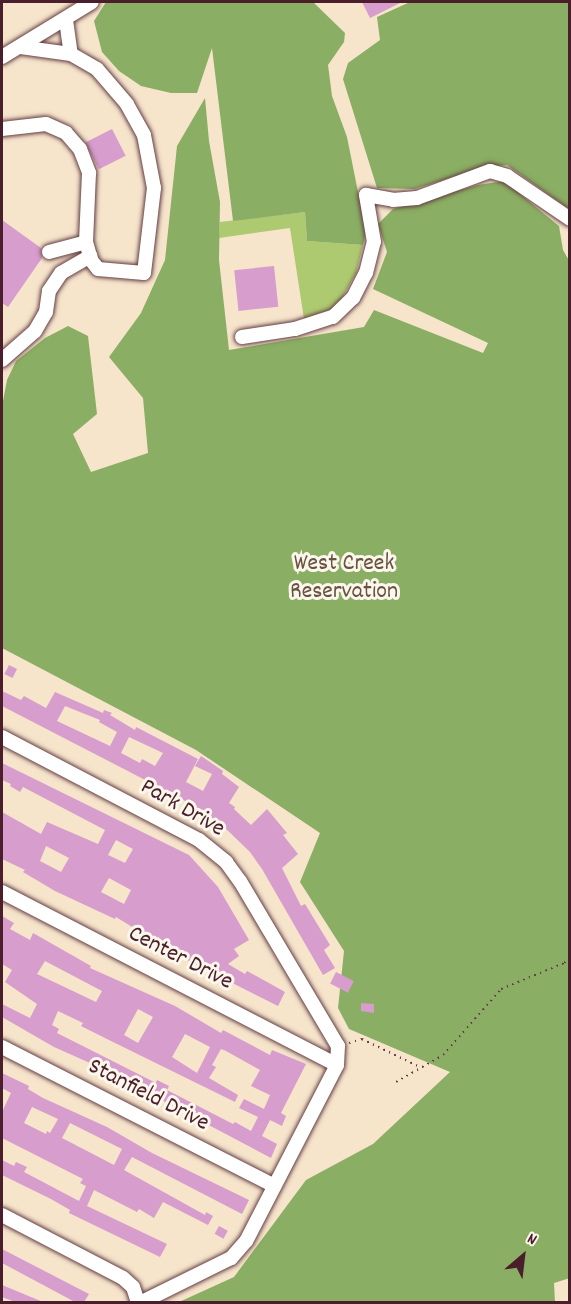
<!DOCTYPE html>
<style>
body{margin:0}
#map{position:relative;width:571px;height:1304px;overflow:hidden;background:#f6e4cb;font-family:Dekko,sans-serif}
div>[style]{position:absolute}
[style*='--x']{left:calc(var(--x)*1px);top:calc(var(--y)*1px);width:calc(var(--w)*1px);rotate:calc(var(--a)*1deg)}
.green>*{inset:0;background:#adca71}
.forest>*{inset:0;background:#8aae63}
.building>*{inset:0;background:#d69dcd;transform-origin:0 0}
.path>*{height:1.5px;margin-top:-0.75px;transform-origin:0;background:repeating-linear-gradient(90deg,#643d43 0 1.5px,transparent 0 6px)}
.roads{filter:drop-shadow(0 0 2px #643d43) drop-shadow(0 0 2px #643d43)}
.minor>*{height:14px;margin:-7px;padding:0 7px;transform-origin:7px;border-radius:7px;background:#fff}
span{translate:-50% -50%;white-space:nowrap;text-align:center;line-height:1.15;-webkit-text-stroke:6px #fbf7ec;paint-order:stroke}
.park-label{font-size:24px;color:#685240}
.street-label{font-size:24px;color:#4a1f2b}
.frame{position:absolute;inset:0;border:3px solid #4a1f2b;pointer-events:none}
.north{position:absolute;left:493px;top:1226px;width:60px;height:60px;-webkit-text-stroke:4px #fbf7ec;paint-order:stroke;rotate:28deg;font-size:16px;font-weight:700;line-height:24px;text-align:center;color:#4a1f2b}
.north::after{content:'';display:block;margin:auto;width:21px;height:27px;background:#4a1f2b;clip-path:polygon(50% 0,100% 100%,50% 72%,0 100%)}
</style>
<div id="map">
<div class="green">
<div style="clip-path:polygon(305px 212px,307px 241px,363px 245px,356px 273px,337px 307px,304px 319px,290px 228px,219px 238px,220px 222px)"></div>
</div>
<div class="forest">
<div style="clip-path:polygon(106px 2px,313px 2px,345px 33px,344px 42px,328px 65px,332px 96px,347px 137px,366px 232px,363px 245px,307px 241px,305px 212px,233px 221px,212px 48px,197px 93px,171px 93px,141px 86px,119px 71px,102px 52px,94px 21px)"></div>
<div style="clip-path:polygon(410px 2px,569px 2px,569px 209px,507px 165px,486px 167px,414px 189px,377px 188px,343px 79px,348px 63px,380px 40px,377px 17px)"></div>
<div style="clip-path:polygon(205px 98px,209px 141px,220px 202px,219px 260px,229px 350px,364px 327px,374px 310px,483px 353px,488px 343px,373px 289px,387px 252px,378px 224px,393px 209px,478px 185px,504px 181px,559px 226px,563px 250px,570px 262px,570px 1278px,554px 1283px,555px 1302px,179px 1302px,234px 1277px,306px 1180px,373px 1144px,450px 1072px,349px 1029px,338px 1008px,344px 951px,300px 882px,320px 833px,196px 750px,2px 648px,2px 406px,7px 380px,16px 361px,45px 338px,68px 326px,88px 336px,97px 414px,73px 434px,91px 472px,148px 453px,143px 398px,109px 357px,141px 313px,165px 260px,177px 146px)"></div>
</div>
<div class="building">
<div style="clip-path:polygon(362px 2px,402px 2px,370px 18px)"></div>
<div style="left:112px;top:129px;width:30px;height:30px;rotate:63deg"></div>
<div style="clip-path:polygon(2px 220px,41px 248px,42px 258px,8px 307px,2px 303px)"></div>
<div style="left:274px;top:266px;width:41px;height:40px;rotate:84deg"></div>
<div style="left:9px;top:665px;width:9px;height:10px;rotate:27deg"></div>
<div style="clip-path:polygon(evenodd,2px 691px,21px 700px,24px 696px,46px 708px,55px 692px,103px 713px,104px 710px,112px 713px,110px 715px,135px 730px,136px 727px,198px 759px,186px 782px,203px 791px,212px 774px,195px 766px,201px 756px,223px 771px,222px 774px,239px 787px,229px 803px,235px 807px,234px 809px,251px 825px,267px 809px,287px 833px,283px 835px,298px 854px,282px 868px,301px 906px,305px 904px,330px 945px,324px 950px,335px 968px,323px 975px,262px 869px,250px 852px,221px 824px,182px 799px,2px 706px,2px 691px,65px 706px,100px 720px,99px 722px,117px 732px,110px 746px,57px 721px,65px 706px,2px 691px,129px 737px,163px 753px,155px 766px,142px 759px,140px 763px,121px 753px,129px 737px)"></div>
<div style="clip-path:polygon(evenodd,2px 763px,189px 855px,218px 887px,249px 940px,234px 949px,239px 956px,228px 964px,245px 974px,247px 971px,285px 992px,278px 1006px,181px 957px,116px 917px,115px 919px,55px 891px,23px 872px,25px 870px,2px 859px,2px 812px,41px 834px,47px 822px,98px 844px,105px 830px,23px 787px,20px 792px,10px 786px,11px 784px,2px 780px,2px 763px,116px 840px,133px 849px,125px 863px,108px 855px,116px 840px,2px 763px,46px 846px,69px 858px,61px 872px,40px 861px,46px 846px,2px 763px,109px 878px,131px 890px,124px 904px,101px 892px,109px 878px)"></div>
<div style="clip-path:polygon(evenodd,2px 916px,14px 923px,10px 929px,30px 940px,33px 933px,91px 966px,90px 968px,175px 1006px,221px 1033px,223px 1030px,270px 1055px,272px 1050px,306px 1064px,281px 1113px,286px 1116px,282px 1126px,270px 1120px,262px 1136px,277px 1144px,271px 1158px,99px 1067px,54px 1047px,2px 1017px,2px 1004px,30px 1018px,37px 1004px,5px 982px,12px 970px,2px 964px,2px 916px,45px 961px,102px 991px,96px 1002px,37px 974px,45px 961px,2px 916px,138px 1009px,153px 1017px,138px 1043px,124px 1035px,138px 1009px,2px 916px,58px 1011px,83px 1023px,81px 1026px,107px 1039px,235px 1102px,238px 1095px,209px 1078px,216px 1067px,212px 1065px,221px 1049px,226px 1051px,260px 1070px,251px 1086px,270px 1095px,264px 1109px,244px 1099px,239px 1108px,258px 1117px,251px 1131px,235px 1122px,233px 1124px,167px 1090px,169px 1086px,157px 1080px,156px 1083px,57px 1033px,59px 1029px,52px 1025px,58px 1011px,2px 916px,185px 1034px,210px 1047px,197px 1073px,172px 1057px,185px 1034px)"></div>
<div style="left:336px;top:972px;width:20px;height:13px;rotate:27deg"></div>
<div style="clip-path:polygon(361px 1003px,374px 1004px,374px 1013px,361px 1011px)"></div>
<div style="clip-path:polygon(evenodd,2px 1073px,29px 1086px,28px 1089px,43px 1098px,107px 1127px,152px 1153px,249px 1200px,242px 1214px,132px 1157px,124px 1170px,205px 1215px,206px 1212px,213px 1216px,208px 1225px,163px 1202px,154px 1218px,139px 1209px,137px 1212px,94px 1190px,87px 1206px,167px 1244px,160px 1257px,69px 1213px,70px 1210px,51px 1199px,2px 1175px,2px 1160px,14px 1166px,16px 1162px,27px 1167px,24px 1172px,79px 1201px,86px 1186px,80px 1183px,83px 1179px,2px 1138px,2px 1112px,11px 1093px,2px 1088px,2px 1073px,32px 1107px,58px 1119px,50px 1133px,47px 1131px,46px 1134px,24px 1123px,32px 1107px,2px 1073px,70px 1123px,122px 1149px,114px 1165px,62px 1138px,70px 1123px)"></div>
<div style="left:219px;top:1226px;width:10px;height:9px;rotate:29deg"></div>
<div style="clip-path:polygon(2px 1249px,89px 1294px,84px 1302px,75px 1302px,2px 1263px)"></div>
<div style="clip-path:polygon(2px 1285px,43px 1302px,15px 1302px,2px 1297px)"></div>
</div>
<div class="path">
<div style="--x:349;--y:1043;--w:14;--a:-17"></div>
<div style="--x:362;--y:1039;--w:64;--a:25.8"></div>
<div style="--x:396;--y:1082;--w:54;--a:-29.9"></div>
<div style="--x:443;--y:1055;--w:88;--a:-48.7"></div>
<div style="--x:501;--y:989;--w:68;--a:-22.4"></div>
<div style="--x:564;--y:963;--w:8;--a:-40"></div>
</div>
<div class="roads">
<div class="minor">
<div style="--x:66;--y:20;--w:34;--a:82"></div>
<div style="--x:2;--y:57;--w:105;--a:-31.4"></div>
<div style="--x:2;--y:129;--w:44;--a:-6.5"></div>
<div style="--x:46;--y:124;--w:22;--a:24"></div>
<div style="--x:66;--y:133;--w:21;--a:49"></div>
<div style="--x:80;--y:149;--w:26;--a:69"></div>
<div style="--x:89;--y:173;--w:69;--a:92.5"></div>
<div style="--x:86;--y:242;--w:19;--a:74"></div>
<div style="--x:91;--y:260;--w:11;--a:52"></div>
<div style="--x:98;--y:269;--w:46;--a:5"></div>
<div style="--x:144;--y:273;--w:86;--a:-83.3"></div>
<div style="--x:154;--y:188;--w:54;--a:-100.7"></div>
<div style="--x:144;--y:135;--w:35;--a:-119"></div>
<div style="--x:127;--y:104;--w:46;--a:-130.6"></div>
<div style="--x:97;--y:69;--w:30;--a:-150"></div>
<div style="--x:71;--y:54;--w:51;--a:-172.2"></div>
<div style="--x:49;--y:252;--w:38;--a:-15"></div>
<div style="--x:242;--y:337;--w:54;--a:-8.6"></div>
<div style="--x:295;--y:329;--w:40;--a:-18"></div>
<div style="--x:333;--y:317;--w:28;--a:-44"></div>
<div style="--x:353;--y:298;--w:28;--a:-63"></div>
<div style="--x:366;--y:273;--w:32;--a:-76"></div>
<div style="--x:374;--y:242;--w:48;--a:-99.7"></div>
<div style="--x:366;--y:195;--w:27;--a:10"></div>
<div style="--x:393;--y:200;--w:24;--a:-5"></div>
<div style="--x:417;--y:198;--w:78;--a:-20.3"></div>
<div style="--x:490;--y:171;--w:18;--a:16"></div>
<div style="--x:507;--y:176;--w:76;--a:34.3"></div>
<div style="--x:2;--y:360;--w:44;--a:-41.3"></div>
<div style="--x:35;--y:331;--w:22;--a:-60"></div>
<div style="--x:46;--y:312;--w:21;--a:-82"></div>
<div style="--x:49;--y:291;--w:22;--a:-56"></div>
<div style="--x:61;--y:273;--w:34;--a:-30"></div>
<div style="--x:2;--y:737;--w:222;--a:27.6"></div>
<div style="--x:199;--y:840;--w:35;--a:39"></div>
<div style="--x:226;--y:862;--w:24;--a:54"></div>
<div style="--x:240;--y:881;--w:192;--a:59.3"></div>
<div style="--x:338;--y:1046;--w:19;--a:93"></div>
<div style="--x:337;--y:1065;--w:198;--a:117.3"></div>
<div style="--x:246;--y:1241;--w:23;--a:131"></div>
<div style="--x:231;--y:1258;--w:99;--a:153.7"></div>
<div style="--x:2;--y:892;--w:377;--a:27.3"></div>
<div style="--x:2;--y:1047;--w:306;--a:27"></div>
<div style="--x:2;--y:1215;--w:136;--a:27.5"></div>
<div style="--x:123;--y:1278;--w:13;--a:42"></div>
<div style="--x:133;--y:1287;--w:16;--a:72"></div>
</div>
</div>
<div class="park-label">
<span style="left:344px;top:579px">West Creek<br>Reservation</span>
</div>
<div class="street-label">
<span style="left:182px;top:809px;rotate:30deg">Park Drive</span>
<span style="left:180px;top:959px;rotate:27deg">Center Drive</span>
<span style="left:148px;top:1096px;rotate:27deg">Stanfield Drive</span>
</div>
<div class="frame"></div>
<div class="north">N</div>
</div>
